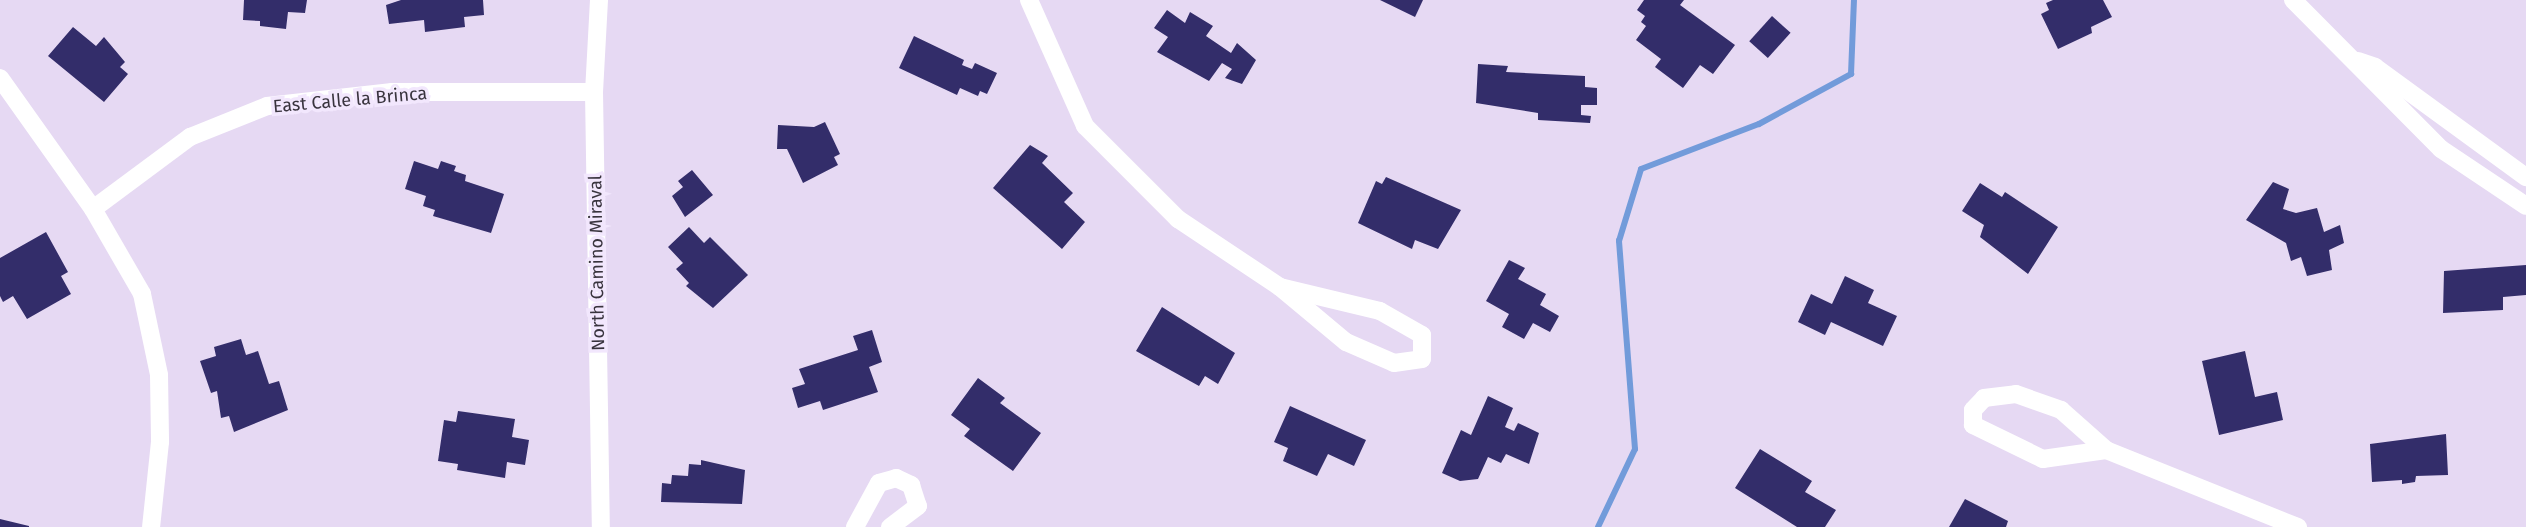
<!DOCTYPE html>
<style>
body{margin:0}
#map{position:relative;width:2526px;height:527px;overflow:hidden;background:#e6d9f3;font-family:"Fira Sans",sans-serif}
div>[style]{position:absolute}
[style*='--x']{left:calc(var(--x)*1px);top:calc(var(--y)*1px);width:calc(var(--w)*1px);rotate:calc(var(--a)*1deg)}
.stream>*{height:6px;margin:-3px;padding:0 3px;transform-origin:3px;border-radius:3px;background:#729bda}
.building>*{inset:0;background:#332d6a;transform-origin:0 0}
.street>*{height:18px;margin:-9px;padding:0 9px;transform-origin:9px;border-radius:9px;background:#fff}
span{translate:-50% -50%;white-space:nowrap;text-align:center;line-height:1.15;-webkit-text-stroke:7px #f2e7fd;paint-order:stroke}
.street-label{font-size:18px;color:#39343e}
</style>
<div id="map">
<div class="stream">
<div style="--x:1598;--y:527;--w:86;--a:-64.6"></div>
<div style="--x:1635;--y:449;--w:209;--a:-94.4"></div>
<div style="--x:1619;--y:241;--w:75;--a:-73"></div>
<div style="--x:1641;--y:169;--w:126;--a:-20.9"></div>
<div style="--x:1759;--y:124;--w:105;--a:-28.5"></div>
<div style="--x:1851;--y:74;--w:74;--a:-87.7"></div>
</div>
<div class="building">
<div style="clip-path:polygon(244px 0,307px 0,305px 13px,288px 12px,286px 29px,260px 26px,260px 21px,243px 20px)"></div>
<div style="clip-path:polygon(401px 0,483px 0,484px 15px,464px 17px,465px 27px,425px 32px,424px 20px,389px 24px,386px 5px)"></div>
<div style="clip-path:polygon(1380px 0,1423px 0,1415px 17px)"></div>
<div style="clip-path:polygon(1644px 0,1684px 0,1680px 5px,1735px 45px,1713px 74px,1700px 65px,1683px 88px,1655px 67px,1661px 59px,1636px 40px,1646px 26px,1641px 22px,1645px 16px,1637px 10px)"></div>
<div style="clip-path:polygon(2053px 0,2103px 0,2112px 17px,2091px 27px,2092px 33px,2058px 49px,2041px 14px,2049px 10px,2046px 3px)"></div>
<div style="clip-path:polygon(1167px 10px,1185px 23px,1190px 12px,1213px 26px,1206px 36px,1231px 53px,1237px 43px,1256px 60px,1242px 84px,1225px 78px,1232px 69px,1222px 63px,1209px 81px,1157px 52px,1168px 37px,1154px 28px)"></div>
<div style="left:1772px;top:16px;width:25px;height:34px;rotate:42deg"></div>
<div style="clip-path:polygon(73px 27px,96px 46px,104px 37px,125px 62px,120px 67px,128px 74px,104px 102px,48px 56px)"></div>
<div style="clip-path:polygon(914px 36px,964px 60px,962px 65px,972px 69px,975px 63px,997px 73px,987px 94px,980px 91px,978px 96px,960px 88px,957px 95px,899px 68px)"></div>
<div style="clip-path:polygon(1478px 64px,1508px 66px,1506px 72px,1585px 76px,1585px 87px,1597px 88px,1597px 105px,1581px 105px,1581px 115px,1591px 116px,1590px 123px,1538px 120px,1538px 113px,1476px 103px)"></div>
<div style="clip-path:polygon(825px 122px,840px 154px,834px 157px,838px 165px,803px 183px,787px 149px,777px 149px,778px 125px,814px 127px)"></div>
<div style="clip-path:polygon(1030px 145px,1048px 156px,1042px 163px,1073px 193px,1064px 202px,1085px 222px,1062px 249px,993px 188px)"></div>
<div style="clip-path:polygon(414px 161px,438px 169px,441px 161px,456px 166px,454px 171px,466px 175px,465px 181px,504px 194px,491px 233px,433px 216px,435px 210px,423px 206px,426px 196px,405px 189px)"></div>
<div style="clip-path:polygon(692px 170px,713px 195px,685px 217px,672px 196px,683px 187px,678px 181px)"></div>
<div style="clip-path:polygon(1386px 177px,1461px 210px,1438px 249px,1415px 240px,1412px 249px,1358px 223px,1376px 181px,1382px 184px)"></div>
<div style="clip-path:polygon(2273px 182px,2289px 189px,2283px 209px,2296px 213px,2317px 208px,2324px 232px,2340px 225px,2344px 243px,2329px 250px,2332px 270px,2307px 276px,2301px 257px,2291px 261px,2286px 243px,2246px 220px)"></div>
<div style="clip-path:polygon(1980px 183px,2002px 197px,2005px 192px,2058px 227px,2028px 274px,1980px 237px,1984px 225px,1962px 211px)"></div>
<div style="clip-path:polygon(689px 227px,704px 243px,710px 237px,748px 275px,713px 308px,686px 286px,689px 283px,676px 269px,683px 263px,668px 247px)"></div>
<div style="clip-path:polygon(46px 232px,68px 272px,61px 276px,71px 294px,27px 319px,13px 296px,3px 302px,0 296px,0 258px)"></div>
<div style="clip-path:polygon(1509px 260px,1525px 268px,1518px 279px,1546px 294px,1540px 305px,1559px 316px,1550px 332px,1533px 323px,1524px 339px,1502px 327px,1509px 314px,1486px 301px)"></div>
<div style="clip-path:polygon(2526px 265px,2526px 295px,2503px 297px,2503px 310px,2443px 313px,2444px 271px)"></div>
<div style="clip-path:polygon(1845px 276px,1874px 290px,1868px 303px,1897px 316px,1883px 346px,1831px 322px,1825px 335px,1798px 322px,1811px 294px,1832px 304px)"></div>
<div style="clip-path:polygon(1162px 307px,1235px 353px,1218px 384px,1205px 376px,1199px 386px,1136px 351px)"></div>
<div style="clip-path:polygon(872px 330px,882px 362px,869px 367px,878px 392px,823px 410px,820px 401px,798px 408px,792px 388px,805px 384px,799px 369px,858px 350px,853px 336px)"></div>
<div style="clip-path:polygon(241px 339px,246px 355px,258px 351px,269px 384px,279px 381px,288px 410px,234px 432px,229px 416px,221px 418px,217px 391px,211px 393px,200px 361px,216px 356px,214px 347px)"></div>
<div style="clip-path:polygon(2245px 351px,2255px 397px,2277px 392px,2283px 420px,2219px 435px,2202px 361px)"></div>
<div style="clip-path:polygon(978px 378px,1005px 398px,1000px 403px,1041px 433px,1013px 471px,964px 436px,970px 429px,951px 415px)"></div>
<div style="clip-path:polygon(1488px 396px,1513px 408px,1505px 427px,1514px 431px,1518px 423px,1539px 433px,1529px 464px,1506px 454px,1501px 463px,1488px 457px,1478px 479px,1460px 481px,1442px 473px,1461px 430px,1471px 435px)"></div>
<div style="clip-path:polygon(1290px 406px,1366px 440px,1354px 466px,1328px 454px,1317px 476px,1283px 461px,1288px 448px,1274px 442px)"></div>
<div style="clip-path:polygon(458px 411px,515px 419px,512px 437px,529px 440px,525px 465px,507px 462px,505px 478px,457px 470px,458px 464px,438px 461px,444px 420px,456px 422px)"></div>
<div style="clip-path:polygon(2446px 434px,2448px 475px,2416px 476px,2415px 482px,2402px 484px,2402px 480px,2372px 482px,2370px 444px)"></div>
<div style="clip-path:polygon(1760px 449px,1812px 481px,1805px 492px,1836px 510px,1825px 527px,1797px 527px,1735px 488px)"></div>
<div style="clip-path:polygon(701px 460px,745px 470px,742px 504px,661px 502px,662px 483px,671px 484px,672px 475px,688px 476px,689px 464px,701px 465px)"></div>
<div style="clip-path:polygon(1965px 499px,2008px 521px,2006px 527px,1949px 527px)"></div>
<div style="clip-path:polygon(0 519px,29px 526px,29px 527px,0 527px)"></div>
</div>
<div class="street">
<div style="--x:599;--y:0;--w:92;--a:93.1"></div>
<div style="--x:594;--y:92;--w:435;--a:89.1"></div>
<div style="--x:1029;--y:0;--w:138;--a:66"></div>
<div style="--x:1085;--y:126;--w:132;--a:45"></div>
<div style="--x:1178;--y:219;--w:123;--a:33.7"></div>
<div style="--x:1280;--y:287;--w:86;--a:39.8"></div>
<div style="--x:1346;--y:342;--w:52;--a:23.6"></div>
<div style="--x:1394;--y:363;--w:28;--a:-8"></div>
<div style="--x:1422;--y:359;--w:24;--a:-90"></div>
<div style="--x:1422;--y:335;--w:48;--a:-150.3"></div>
<div style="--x:1380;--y:311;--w:103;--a:-166.5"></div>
<div style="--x:2293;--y:0;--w:210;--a:45.2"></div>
<div style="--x:2441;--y:149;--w:102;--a:33.8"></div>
<div style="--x:2358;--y:61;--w:18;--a:19"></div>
<div style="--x:2375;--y:67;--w:187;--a:36.1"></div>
<div style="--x:0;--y:78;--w:161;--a:54.6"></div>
<div style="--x:93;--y:209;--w:98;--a:60"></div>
<div style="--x:142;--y:294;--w:83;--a:78.1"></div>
<div style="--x:159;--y:375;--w:67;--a:89.1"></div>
<div style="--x:160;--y:442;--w:85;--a:96"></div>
<div style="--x:93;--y:209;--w:121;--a:-36.6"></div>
<div style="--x:190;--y:137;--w:83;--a:-21.9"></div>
<div style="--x:267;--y:106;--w:126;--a:-6.4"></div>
<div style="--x:392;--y:92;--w:202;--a:0"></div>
<div style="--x:2106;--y:450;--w:64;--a:171.9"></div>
<div style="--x:2043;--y:459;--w:78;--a:-154.1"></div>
<div style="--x:1973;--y:425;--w:15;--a:-90"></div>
<div style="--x:1973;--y:410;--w:16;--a:-47"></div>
<div style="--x:1984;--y:398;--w:32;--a:-7"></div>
<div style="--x:2016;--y:394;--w:48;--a:19.6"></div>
<div style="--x:2061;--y:410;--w:60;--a:41.6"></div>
<div style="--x:2106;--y:450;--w:207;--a:21.9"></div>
<div style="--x:855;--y:527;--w:50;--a:-61.4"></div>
<div style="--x:879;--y:483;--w:18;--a:-16"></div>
<div style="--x:896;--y:478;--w:17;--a:25"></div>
<div style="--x:911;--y:485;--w:22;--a:72"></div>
<div style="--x:918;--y:506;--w:35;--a:143"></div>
</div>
<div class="street-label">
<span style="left:350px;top:100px;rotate:-5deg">East Calle la Brinca</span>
<span style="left:597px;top:263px;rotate:-91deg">North Camino Miraval</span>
</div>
</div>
